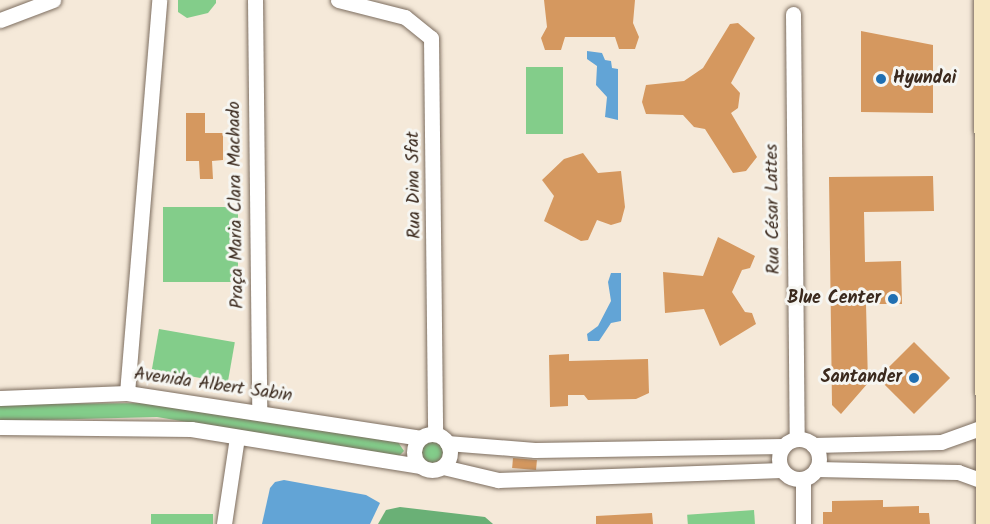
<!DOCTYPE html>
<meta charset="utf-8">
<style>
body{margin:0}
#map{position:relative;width:990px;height:524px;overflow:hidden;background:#f5e9d9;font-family:Kalam,sans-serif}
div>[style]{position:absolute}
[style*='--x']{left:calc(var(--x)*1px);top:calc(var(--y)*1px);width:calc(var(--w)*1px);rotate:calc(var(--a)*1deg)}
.green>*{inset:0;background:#83cd8a;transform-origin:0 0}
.round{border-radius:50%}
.forest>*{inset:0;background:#6ab076}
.water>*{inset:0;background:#62a4d6}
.building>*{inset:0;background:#d5985f;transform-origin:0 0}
.roads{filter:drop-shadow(0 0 2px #7c6d5f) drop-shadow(0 0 2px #7c6d5f)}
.minor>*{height:15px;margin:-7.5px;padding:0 7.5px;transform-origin:7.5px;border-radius:7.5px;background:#fff}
.minor>.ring{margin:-7.5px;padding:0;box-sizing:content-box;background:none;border:15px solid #fff;border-radius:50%}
.secondary>*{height:22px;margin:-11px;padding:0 11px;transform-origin:11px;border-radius:11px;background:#f7e8c3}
.dots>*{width:16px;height:16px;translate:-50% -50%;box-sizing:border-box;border:3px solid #f6f6f2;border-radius:50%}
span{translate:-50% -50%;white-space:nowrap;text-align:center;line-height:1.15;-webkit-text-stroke:6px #f6f6f2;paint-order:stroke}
.poi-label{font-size:18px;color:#3b2a1e;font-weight:700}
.left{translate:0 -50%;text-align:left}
.right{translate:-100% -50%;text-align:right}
.street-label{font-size:18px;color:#3b2a1e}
</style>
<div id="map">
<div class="green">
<div style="clip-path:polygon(178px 0,216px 0,216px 3px,208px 13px,187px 18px,178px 12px)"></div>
<div style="left:526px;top:67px;width:37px;height:67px"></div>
<div style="left:238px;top:207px;width:75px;height:75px;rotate:90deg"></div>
<div style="left:159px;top:329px;width:77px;height:41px;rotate:10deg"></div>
<div style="clip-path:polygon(166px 403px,398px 442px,404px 451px,398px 457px,157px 417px,0 421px,0 404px)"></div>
<div class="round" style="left:421px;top:441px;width:22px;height:22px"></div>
<div style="left:754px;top:510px;width:14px;height:67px;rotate:86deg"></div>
<div style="left:151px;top:514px;width:62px;height:10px"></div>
</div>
<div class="forest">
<div style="clip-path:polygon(400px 507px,485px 517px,493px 524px,378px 524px,386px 510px)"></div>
</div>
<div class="water">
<div style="clip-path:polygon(587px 51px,602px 53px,605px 60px,611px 61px,612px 68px,618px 69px,618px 120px,605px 117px,607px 97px,596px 85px,597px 66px,587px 59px)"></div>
<div style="clip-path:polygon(611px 273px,621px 273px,621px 321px,611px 323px,599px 341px,588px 341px,587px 334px,598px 326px,611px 301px,608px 282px)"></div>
<div style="clip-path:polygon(284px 480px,366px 495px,380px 503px,370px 524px,262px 524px,270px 488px,275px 482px)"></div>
</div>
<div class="building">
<div style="clip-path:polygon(544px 0,635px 0,633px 23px,639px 37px,635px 49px,619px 49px,615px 37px,565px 37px,561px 50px,545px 50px,541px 38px,547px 27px)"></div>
<div style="clip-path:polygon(738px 23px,755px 38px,731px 83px,740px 93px,738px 108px,731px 113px,757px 157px,746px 171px,733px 173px,705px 129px,694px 127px,683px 115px,646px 114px,642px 102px,646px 85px,684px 81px,703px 68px,730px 24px)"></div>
<div style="clip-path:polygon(861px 31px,933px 45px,933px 113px,861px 112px)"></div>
<div style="clip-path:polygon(186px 113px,205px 113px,205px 133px,223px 133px,223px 160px,212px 161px,213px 179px,200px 179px,199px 161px,186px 161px)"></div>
<div style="clip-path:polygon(583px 153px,598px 173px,621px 171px,625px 207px,621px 222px,611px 225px,597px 220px,588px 240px,581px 241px,544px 221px,554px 196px,542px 180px,564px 159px)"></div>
<div style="clip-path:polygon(933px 176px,934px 211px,864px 212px,865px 262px,901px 261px,902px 304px,866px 304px,868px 383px,841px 414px,832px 405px,829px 177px)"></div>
<div style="clip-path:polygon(718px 237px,755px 256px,750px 268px,742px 270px,732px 292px,745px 312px,752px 313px,756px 324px,720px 346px,704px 309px,665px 313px,663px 272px,703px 276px)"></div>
<div style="left:914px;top:342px;width:51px;height:51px;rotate:45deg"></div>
<div style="clip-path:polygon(569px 354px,569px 361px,648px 359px,649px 393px,636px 399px,588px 400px,584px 395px,568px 395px,568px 406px,550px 407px,549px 355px)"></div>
<div style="left:513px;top:458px;width:24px;height:10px;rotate:5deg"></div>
<div style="clip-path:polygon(883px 500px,883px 507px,919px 506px,919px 513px,929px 513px,930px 524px,823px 524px,823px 512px,832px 512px,832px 501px)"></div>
<div style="clip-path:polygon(652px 513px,653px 524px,596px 524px,596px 516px)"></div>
</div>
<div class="roads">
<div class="minor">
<div style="--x:255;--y:0;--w:410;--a:89.4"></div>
<div style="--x:338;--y:0;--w:69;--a:14.2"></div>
<div style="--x:405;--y:17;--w:33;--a:39"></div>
<div style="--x:431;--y:38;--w:396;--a:89.4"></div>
<div style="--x:793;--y:14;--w:425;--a:89.5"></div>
<div style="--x:0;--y:20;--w:57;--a:-20.7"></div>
<div style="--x:127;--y:393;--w:394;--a:-85.3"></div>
<div style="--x:0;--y:398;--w:127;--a:-2.3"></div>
<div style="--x:127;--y:393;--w:296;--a:8.7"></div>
<div style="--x:0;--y:427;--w:191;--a:0.6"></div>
<div style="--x:191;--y:429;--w:231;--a:9.2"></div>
<div class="ring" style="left:414px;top:434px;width:21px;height:21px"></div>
<div class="ring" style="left:779px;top:439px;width:25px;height:25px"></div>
<div style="--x:447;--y:443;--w:88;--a:4.5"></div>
<div style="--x:535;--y:450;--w:248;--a:-0.9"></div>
<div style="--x:813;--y:445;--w:128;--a:-1.3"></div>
<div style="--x:941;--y:442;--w:48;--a:-19.6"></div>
<div style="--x:443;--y:467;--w:57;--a:13.3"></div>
<div style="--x:498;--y:480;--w:284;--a:-2"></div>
<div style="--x:816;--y:469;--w:142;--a:1.2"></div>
<div style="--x:958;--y:472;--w:30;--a:20"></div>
<div style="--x:803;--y:479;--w:45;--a:90"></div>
<div style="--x:224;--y:524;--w:88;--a:-81.5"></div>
</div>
<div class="secondary">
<div style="--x:985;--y:0;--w:524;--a:89.78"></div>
</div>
</div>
<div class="dots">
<div style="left:881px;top:79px;background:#1f6fb2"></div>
<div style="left:893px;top:299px;background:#1f6fb2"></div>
<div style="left:914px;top:378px;background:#1f6fb2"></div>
</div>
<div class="poi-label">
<span class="left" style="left:893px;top:79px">Hyundai</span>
<span class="right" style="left:881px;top:299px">Blue Center</span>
<span class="right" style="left:902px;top:378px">Santander</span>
</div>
<div class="street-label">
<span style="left:415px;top:185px;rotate:-91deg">Rua Dina Sfat</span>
<span style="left:237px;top:205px;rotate:-91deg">Praça Maria Clara Machado</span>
<span style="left:774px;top:209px;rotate:-91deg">Rua César Lattes</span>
<span style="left:213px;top:386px;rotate:8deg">Avenida Albert Sabin</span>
</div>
</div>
